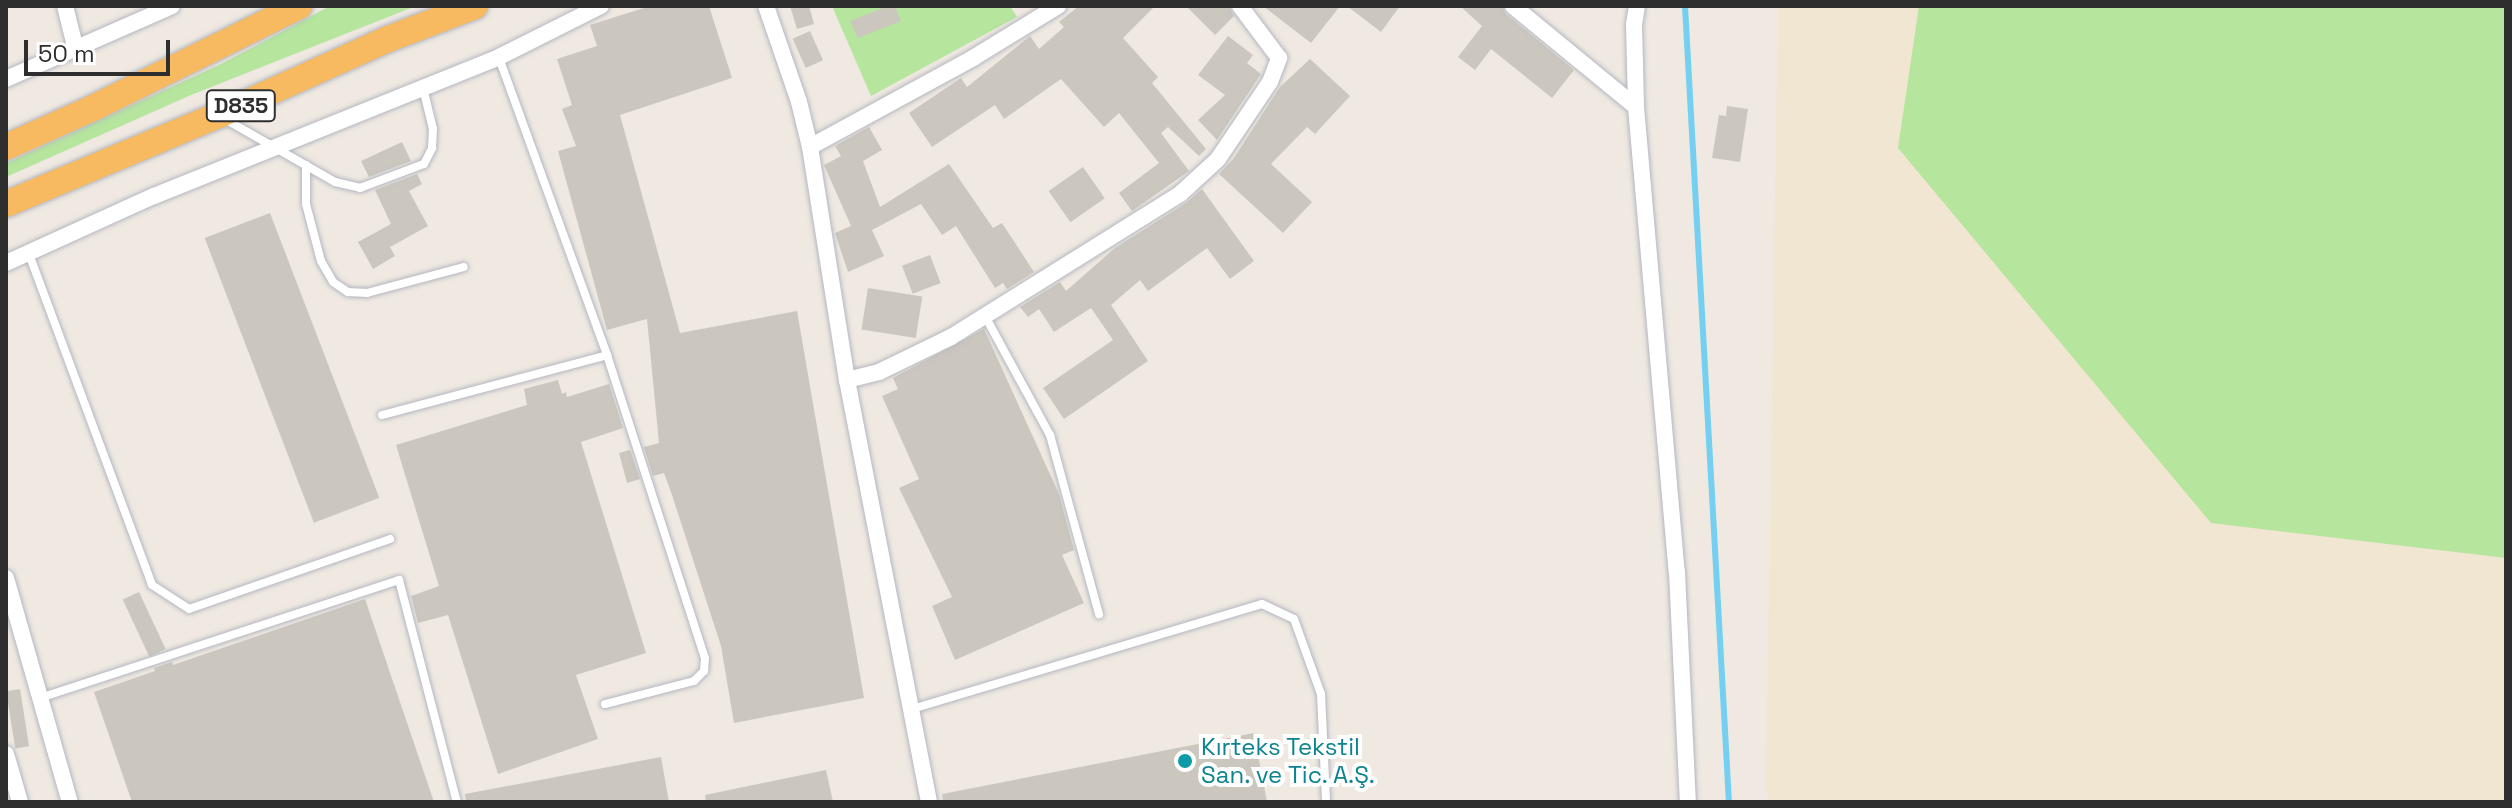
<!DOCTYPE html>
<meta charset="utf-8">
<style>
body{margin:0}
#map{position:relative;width:2512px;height:808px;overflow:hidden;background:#efe9e1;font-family:"Space Grotesk",sans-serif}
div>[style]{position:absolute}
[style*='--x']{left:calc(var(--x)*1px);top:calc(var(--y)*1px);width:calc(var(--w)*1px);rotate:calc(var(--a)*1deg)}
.education>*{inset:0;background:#f0e6d1}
.green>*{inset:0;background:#b6e59e}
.stream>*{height:6px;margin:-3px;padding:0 3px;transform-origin:3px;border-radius:3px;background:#75cff0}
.building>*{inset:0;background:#cbc7bf;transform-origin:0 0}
.roads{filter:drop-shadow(0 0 2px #b4b7c1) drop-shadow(0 0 2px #b4b7c1)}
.service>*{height:8px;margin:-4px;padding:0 4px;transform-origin:4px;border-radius:4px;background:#fff}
.minor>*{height:16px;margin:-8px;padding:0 8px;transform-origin:8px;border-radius:8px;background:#fff}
.trunk>*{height:26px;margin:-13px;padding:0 13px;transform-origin:13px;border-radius:13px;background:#f8ba60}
.dots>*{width:22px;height:22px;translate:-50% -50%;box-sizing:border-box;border:4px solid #fff;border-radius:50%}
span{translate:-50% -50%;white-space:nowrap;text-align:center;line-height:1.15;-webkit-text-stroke:8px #fff;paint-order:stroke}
.shield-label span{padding:2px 6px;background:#fff;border:2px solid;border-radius:6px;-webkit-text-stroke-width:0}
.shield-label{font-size:22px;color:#2e2e2e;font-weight:700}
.culture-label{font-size:24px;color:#0d838f}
.left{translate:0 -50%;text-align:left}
.frame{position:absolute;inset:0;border:8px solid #2e2e2e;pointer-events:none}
.scale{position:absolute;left:24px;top:40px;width:146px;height:36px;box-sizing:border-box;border:4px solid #2e2e2e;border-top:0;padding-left:10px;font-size:24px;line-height:28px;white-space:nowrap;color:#2e2e2e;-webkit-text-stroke:6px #fff;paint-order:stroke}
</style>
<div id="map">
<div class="education">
<div style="clip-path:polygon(1778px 6px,2506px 6px,2506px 802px,1771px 802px,1766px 790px)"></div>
</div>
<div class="green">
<div style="clip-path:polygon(330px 6px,416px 6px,191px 95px,6px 177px,6px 163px,221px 64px)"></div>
<div style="clip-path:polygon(832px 6px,1010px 6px,1017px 17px,871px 96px)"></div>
<div style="clip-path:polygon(1919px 6px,2506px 6px,2506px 558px,2211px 523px,1898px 148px)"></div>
</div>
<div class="stream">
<div style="--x:1685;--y:6;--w:797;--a:86.84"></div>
</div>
<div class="building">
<div style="clip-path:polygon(650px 6px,709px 6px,732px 78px,620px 115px,680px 333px,797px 311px,864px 698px,734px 723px,721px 646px,672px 495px,664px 473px,653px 476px,644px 447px,659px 443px,647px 319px,607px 330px,558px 151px,576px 146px,562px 109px,572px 105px,557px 59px,597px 46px,590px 25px)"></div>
<div style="clip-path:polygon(790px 6px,809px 6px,814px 24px,797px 29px)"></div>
<div style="clip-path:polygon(888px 6px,895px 6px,901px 21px,858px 38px,850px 21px)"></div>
<div style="clip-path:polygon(1079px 6px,1155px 6px,1123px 38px,1158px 77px,1152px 83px,1206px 149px,1199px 156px,1168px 127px,1161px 133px,1189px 171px,1132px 211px,1119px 193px,1159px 163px,1119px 113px,1104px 127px,1061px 79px,1004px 119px,995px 105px,932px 147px,909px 113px,961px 78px,967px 87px,1030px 36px,1039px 49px,1064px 27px,1059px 22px)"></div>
<div style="clip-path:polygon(1186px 6px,1229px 6px,1234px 16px,1215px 35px)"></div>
<div style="clip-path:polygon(1263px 6px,1340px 6px,1311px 43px)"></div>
<div style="clip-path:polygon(1347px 6px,1400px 6px,1381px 32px)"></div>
<div style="clip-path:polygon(1460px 6px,1502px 6px,1506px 14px,1574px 70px,1552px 98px,1491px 49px,1475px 70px,1458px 57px,1482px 26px)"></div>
<div style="left:810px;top:31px;width:32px;height:19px;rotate:66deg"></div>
<div style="clip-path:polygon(1228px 36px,1253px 55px,1247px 63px,1261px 74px,1217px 140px,1198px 120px,1225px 95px,1198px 75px)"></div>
<div style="clip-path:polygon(1310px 59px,1350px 96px,1315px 134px,1307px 127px,1271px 164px,1312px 202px,1283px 233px,1219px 174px,1234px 158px,1280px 87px)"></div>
<div style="clip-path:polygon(1727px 106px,1748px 109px,1740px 162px,1712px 158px,1719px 115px,1726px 116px)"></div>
<div style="clip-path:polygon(869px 127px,882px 150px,863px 161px,880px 207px,949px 164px,993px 228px,1002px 223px,1034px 272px,1007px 289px,1003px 283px,995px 288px,956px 226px,942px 235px,921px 204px,872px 230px,884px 256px,848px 272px,835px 233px,851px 226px,824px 165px,841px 156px,835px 146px)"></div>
<div style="clip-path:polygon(402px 142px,411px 161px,369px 177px,361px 161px)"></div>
<div style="left:1083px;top:167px;width:38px;height:42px;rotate:55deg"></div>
<div style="clip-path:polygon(417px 174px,422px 184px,409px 191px,428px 226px,390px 247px,395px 256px,373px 269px,358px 242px,391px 224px,375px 190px)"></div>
<div style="clip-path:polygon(1202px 189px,1254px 261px,1230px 279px,1207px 248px,1148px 291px,1140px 280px,1111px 305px,1148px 361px,1064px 419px,1043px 388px,1113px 340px,1091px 308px,1054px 332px,1039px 309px,1028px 317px,1020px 307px,1060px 282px,1066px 291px,1115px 248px,1186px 203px)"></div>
<div style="left:270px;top:213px;width:305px;height:70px;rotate:69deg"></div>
<div style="left:930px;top:255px;width:30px;height:30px;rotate:69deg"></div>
<div style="left:868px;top:288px;width:55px;height:42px;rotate:9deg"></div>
<div style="clip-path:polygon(984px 329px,1059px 494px,1074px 550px,1062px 555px,1084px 603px,955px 660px,932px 606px,952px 597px,899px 488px,919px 479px,882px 396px,898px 389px,893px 378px)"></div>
<div style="clip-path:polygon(558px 380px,562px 394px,566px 392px,567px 397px,609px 384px,623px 428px,581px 442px,646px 653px,576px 675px,598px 739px,498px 774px,448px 615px,418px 623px,411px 596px,439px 586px,396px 445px,527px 405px,524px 389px)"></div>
<div style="clip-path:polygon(630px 450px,640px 479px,627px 483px,619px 453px)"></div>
<div style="left:139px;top:592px;width:63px;height:18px;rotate:65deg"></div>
<div style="clip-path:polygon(365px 599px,434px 802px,132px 802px,94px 692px,155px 671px,154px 668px,172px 662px,173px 665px)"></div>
<div style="left:20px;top:689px;width:58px;height:14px;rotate:81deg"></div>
<div style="clip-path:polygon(1254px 733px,1267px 802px,943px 802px,942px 794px)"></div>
<div style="clip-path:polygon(661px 757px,669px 802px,466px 802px,465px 794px)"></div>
<div style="clip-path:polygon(826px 770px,833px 802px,706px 802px,705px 795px)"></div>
</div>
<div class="roads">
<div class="service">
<div style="--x:499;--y:58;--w:316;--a:70"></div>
<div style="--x:607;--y:355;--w:318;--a:72.1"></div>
<div style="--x:705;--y:658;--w:13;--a:94"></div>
<div style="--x:704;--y:671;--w:14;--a:135"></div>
<div style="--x:694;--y:681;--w:92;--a:165.5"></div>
<div style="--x:223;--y:118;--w:129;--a:29.7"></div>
<div style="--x:335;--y:182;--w:26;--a:13"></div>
<div style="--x:360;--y:188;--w:68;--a:-20.6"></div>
<div style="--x:424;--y:164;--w:18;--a:-63"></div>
<div style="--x:432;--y:148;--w:19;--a:-87"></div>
<div style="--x:433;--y:129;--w:42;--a:-103.7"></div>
<div style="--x:306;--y:165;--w:39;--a:90"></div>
<div style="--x:306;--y:204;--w:59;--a:75.3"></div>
<div style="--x:321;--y:261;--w:24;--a:60"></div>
<div style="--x:333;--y:282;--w:18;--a:34"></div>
<div style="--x:348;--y:292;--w:19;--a:3"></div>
<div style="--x:367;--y:293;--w:100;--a:-15"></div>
<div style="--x:29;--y:254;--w:353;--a:69.6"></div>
<div style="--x:152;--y:585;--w:44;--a:33"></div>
<div style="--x:189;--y:609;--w:213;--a:-19.2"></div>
<div style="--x:985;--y:316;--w:136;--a:61.4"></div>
<div style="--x:1050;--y:435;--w:186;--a:74.7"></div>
<div style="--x:382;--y:415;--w:233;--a:-14.9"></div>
<div style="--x:40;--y:698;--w:378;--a:-18.2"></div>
<div style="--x:399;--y:580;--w:229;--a:75.4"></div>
<div style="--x:912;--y:709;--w:365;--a:-16.7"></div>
<div style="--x:1262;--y:604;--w:35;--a:25"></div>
<div style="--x:1294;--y:619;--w:80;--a:70.2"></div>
<div style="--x:1321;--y:694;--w:108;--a:87.3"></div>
</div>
<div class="minor">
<div style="--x:65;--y:6;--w:45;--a:76"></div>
<div style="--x:766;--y:6;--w:102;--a:71"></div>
<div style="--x:799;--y:102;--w:46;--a:76.3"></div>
<div style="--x:810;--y:147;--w:236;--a:81"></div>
<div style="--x:847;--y:380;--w:430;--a:79"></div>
<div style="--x:1513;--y:6;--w:159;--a:39.4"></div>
<div style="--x:1637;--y:6;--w:18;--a:99"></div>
<div style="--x:1634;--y:24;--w:83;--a:88.6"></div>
<div style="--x:1636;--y:107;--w:467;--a:85"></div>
<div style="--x:1677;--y:572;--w:230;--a:87.3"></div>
<div style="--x:6;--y:79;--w:181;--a:-23.7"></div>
<div style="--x:810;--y:147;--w:186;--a:-28.6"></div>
<div style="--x:973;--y:58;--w:100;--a:-31.5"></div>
<div style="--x:6;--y:263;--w:162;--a:-24.4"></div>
<div style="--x:154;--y:196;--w:372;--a:-21.9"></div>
<div style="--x:499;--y:57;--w:114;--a:-26.6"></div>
<div style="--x:847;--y:380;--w:33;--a:-14"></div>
<div style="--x:879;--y:372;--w:80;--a:-25.9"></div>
<div style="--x:951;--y:337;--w:270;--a:-32"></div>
<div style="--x:1180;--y:194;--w:52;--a:-42.6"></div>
<div style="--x:1218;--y:159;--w:93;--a:-56"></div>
<div style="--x:1270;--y:82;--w:26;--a:-69"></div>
<div style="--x:1279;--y:58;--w:65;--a:-126.9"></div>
<div style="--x:6;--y:578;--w:233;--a:74.1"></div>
<div style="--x:6;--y:754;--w:50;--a:73.7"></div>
</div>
<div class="trunk">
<div style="--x:6;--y:147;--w:95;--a:-24.1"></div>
<div style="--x:93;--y:108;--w:230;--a:-26.3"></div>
<div style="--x:6;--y:204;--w:231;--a:-22.7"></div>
<div style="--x:219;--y:115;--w:185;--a:-24.2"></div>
<div style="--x:388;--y:39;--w:93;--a:-20.8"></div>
</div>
</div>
<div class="dots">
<div style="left:1185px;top:761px;background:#0f9aa8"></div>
</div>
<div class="shield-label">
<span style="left:241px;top:106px">D835</span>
</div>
<div class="culture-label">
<span class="left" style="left:1201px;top:761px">Kırteks Tekstil<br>San. ve Tic. A.Ş.</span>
</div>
<div class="frame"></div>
<div class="scale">50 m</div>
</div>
